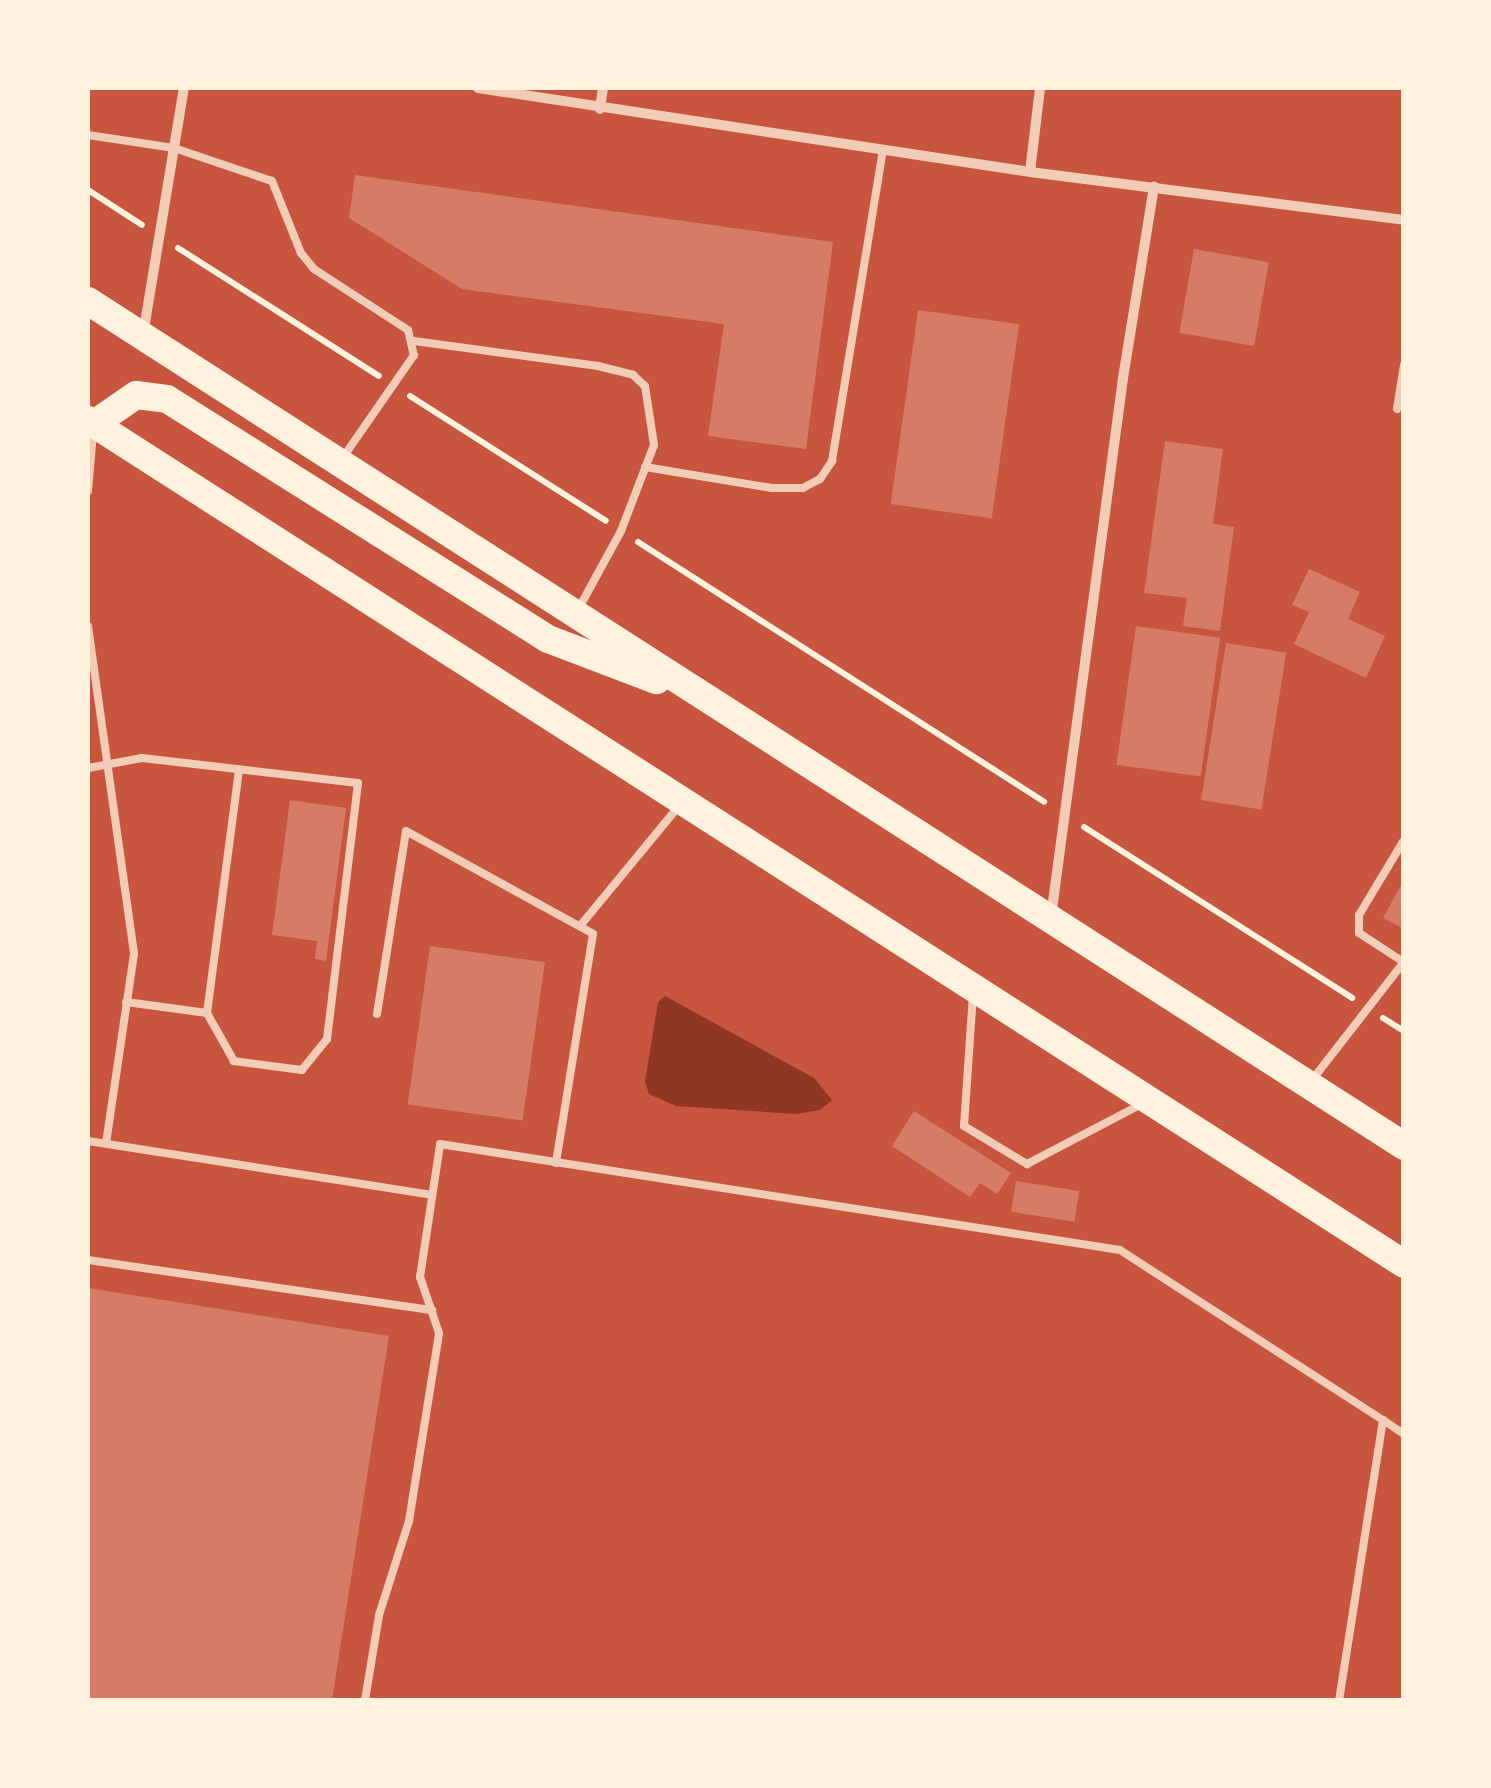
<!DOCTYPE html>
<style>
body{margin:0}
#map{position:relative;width:1491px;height:1788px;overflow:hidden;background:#c8553d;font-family:Roboto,sans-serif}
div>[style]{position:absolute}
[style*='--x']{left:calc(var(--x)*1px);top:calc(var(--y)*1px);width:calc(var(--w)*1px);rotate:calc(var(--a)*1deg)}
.water>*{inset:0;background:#8f3625}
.building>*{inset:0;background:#d67c66;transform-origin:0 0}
.path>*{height:6px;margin:-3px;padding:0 3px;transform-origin:3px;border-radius:3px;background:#fff3e0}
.service>*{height:8px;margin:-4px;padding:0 4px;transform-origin:4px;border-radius:4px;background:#f1ccb7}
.minor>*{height:10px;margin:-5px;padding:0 5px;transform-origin:5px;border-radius:5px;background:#f1ccb7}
.trunk>*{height:28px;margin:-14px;padding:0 14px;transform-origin:14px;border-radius:14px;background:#fff3e0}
span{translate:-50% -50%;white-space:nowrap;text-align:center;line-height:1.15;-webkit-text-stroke:8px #fff3e0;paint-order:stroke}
.frame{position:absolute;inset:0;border:90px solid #fff3e0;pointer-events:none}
</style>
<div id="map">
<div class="water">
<div style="clip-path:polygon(665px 996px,814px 1078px,832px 1100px,820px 1110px,796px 1114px,676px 1106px,649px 1094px,645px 1082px,658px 1002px)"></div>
</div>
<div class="building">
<div style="clip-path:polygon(355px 175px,833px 242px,806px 449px,708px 436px,724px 324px,462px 289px,349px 218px)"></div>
<div style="left:1194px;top:249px;width:76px;height:85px;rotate:10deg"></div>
<div style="left:918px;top:310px;width:102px;height:196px;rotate:8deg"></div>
<div style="clip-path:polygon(1165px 441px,1223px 449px,1213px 524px,1234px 527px,1220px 631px,1183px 626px,1187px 598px,1144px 593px)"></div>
<div style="clip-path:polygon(1309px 569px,1360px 592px,1348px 619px,1385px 636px,1366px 678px,1294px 644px,1309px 612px,1292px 605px)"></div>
<div style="left:1136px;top:626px;width:85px;height:140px;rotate:8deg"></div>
<div style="left:1226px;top:643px;width:61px;height:159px;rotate:9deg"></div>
<div style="clip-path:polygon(290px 800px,346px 808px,326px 961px,315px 959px,317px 941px,272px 935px)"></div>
<div style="clip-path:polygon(1404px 880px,1404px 929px,1383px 918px)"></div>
<div style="left:430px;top:946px;width:116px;height:160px;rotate:8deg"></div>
<div style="clip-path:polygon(914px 1111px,1011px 1173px,997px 1194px,980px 1183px,970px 1197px,892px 1146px)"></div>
<div style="left:1016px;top:1181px;width:64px;height:31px;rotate:9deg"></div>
<div style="clip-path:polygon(88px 1288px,389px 1336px,332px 1700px,88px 1700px)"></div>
</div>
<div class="path">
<div style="--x:88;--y:190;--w:64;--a:32.9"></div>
<div style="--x:178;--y:248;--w:238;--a:32.5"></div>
<div style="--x:410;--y:396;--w:232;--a:32.5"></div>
<div style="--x:638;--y:542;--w:482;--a:32.6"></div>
<div style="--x:1084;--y:827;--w:318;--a:32.5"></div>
<div style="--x:1383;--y:1018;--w:25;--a:32"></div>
</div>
<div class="service">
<div style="--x:88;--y:135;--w:87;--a:8.6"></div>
<div style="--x:174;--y:148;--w:103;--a:18.6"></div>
<div style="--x:272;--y:181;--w:78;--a:68.1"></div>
<div style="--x:301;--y:253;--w:21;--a:51"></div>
<div style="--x:314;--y:269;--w:112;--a:33"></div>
<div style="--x:408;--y:330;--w:26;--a:77"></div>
<div style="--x:414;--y:355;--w:126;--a:124.7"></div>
<div style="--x:414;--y:341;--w:186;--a:7.7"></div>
<div style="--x:598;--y:366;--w:36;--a:14"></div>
<div style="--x:633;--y:375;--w:16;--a:43"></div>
<div style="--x:645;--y:386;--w:60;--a:81.3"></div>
<div style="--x:654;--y:445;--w:92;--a:111"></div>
<div style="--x:621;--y:531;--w:90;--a:118.6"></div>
<div style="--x:1397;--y:409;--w:45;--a:-81"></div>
<div style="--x:645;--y:467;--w:129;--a:9.4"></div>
<div style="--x:772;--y:488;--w:31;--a:0"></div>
<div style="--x:803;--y:488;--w:19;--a:-28"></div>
<div style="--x:820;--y:479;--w:22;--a:-56"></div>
<div style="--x:832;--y:461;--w:315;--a:-80.7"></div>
<div style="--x:88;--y:491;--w:58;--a:-85.1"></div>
<div style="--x:88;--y:626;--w:331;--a:82"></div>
<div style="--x:134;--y:954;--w:191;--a:98.4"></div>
<div style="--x:88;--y:768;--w:55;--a:-10.5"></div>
<div style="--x:142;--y:758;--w:217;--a:6.6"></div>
<div style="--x:358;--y:783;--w:258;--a:96.9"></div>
<div style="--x:327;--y:1039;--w:40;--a:129"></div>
<div style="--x:302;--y:1070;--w:69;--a:-172.5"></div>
<div style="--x:234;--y:1061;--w:55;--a:-119.4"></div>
<div style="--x:580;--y:926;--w:156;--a:-50.5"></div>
<div style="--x:1402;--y:961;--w:51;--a:-146.9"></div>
<div style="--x:1359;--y:933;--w:18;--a:-90"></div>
<div style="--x:1359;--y:915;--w:87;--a:-59"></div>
<div style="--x:973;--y:994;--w:132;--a:93.9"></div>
<div style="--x:964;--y:1126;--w:74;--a:31.1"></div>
<div style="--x:1027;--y:1164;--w:130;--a:-27.6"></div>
<div style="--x:126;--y:1002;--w:82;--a:7.7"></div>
<div style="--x:207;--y:1013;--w:246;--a:-82.5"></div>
<div style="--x:377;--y:1014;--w:185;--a:-81"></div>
<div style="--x:406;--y:831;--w:213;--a:28.8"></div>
<div style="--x:593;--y:934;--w:232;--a:99.2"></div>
<div style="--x:1312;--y:1080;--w:150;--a:-52.1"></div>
<div style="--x:88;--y:1141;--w:348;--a:8.9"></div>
<div style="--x:88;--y:1260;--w:348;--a:8.3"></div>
<div style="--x:1383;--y:1420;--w:25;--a:34"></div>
<div style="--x:365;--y:1700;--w:86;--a:-80.6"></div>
<div style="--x:379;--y:1615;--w:99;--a:-72.3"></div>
<div style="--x:409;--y:1521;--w:190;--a:-80.9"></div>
<div style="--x:439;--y:1333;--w:59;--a:-108.7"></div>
<div style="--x:420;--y:1277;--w:134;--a:-81.4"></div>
<div style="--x:440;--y:1144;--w:688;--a:8.86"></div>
<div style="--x:1120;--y:1250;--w:313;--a:32.9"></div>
<div style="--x:1383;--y:1420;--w:283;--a:98.9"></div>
</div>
<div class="minor">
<div style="--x:478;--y:88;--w:558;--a:8.65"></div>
<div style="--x:1030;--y:172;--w:377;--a:7.3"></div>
<div style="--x:600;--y:109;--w:21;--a:-82"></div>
<div style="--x:1030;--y:172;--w:85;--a:-83.2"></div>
<div style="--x:143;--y:335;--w:250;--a:-80.6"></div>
<div style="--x:1051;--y:917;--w:544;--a:-82.39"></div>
<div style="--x:1123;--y:378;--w:194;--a:-80.8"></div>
</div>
<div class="trunk">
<div style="--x:88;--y:301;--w:1564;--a:32.7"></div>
<div style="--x:88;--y:420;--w:1563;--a:32.67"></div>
<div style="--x:94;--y:424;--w:51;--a:-34.6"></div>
<div style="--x:136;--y:395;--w:31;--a:7"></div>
<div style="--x:167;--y:399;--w:450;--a:32.2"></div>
<div style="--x:548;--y:639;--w:116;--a:20.8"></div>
</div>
<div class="frame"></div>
</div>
